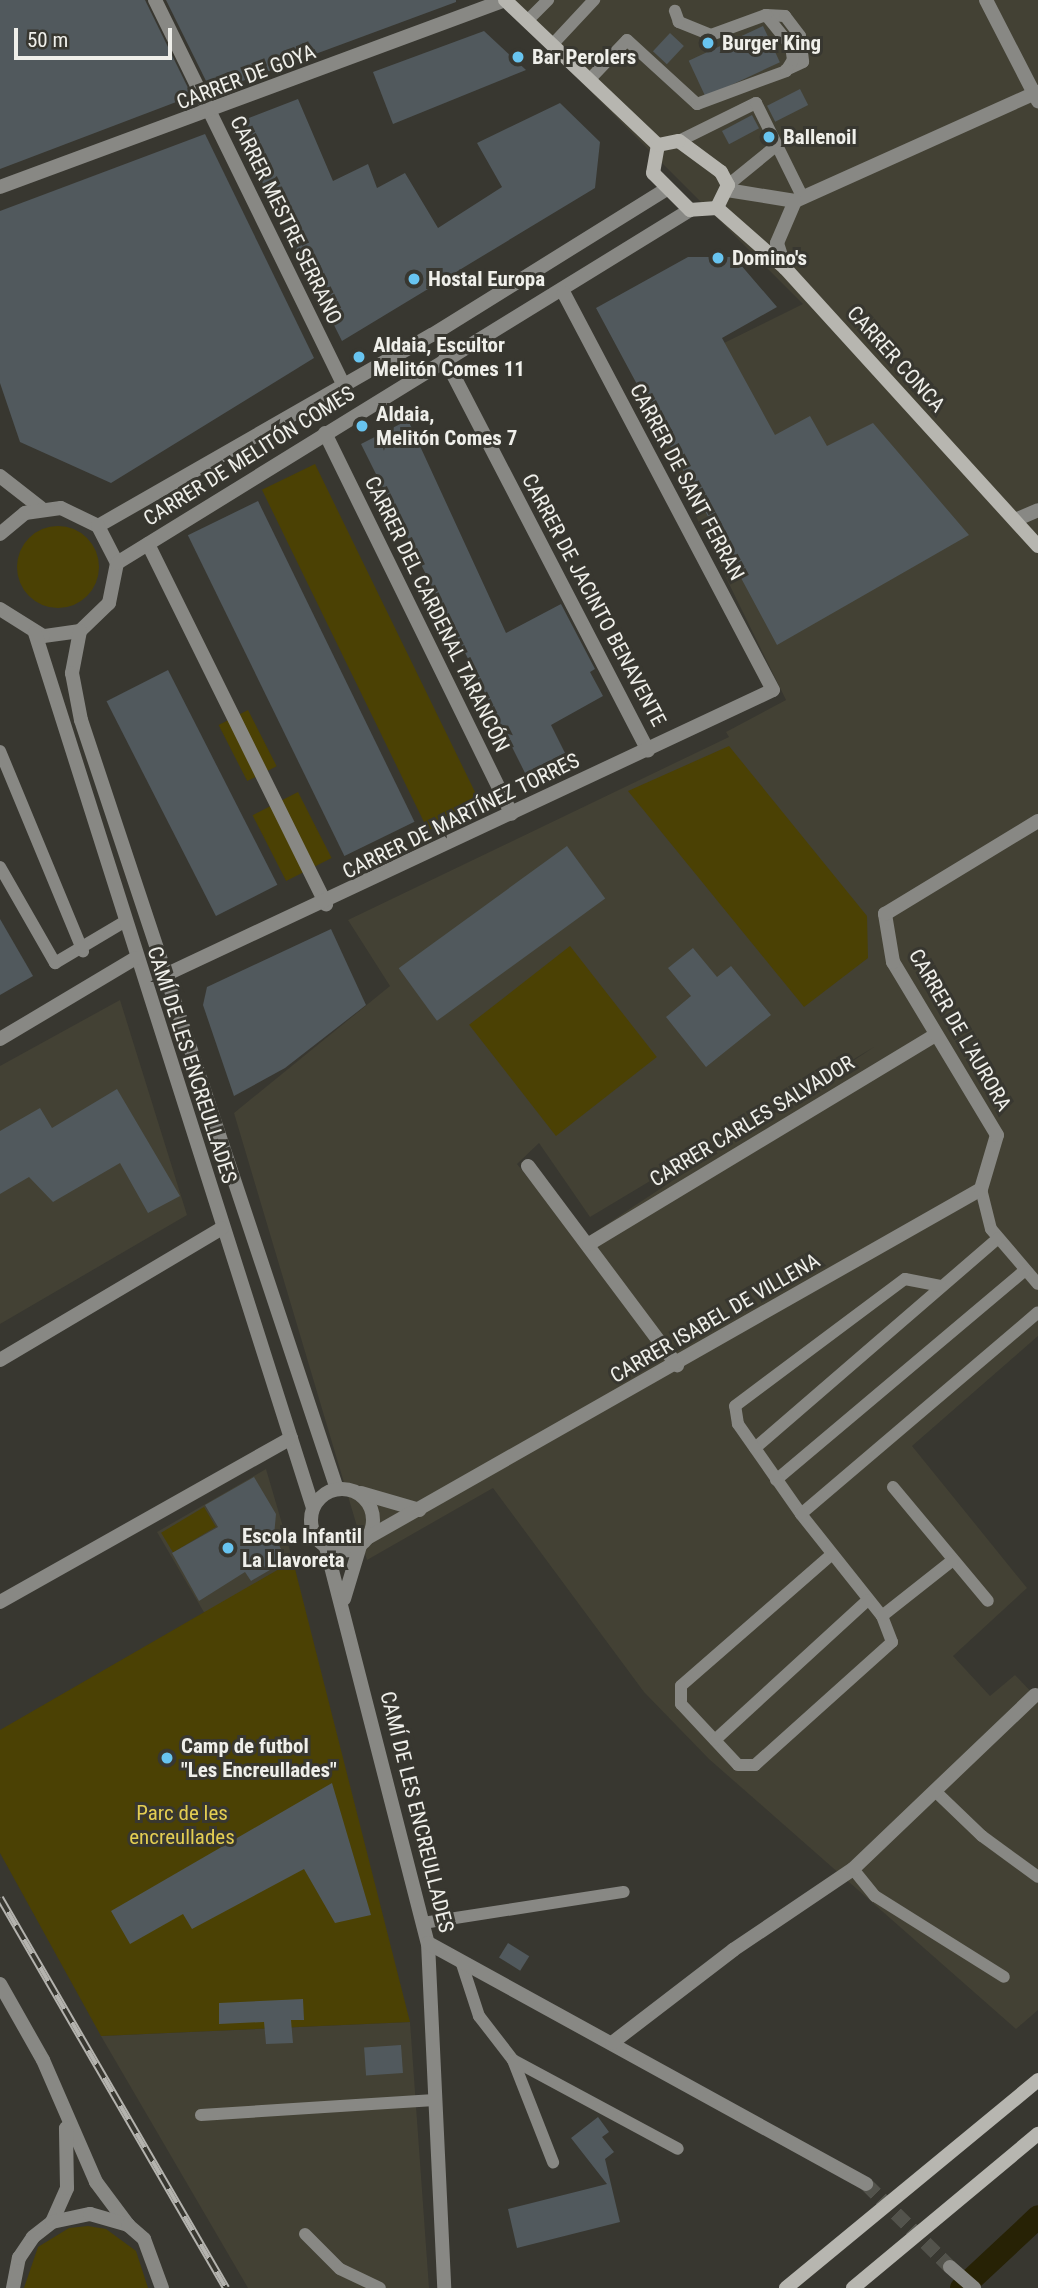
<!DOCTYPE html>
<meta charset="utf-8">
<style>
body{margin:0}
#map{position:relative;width:1038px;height:2288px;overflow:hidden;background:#383730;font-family:"Roboto Condensed",sans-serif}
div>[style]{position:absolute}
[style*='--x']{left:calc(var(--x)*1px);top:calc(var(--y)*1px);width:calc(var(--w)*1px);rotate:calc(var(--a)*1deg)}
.built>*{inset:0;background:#434134}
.green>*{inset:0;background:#4b4104;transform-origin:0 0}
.round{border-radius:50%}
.canal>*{height:23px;margin:-11.5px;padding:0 11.5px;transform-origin:11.5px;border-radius:11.5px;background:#272205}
.building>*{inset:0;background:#51595d;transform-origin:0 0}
.street-tunnel>*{height:14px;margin-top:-7px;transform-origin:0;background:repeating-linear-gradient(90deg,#53534c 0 14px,transparent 0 21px)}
.lane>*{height:12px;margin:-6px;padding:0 6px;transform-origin:6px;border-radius:6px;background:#888884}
.street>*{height:14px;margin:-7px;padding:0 7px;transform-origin:7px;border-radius:7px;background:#888884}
.street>.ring{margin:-7px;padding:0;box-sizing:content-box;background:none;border:14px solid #888884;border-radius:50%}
.secondary>*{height:14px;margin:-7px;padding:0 7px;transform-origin:7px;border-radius:7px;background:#b7b6b0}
.rail>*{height:8px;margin-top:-4px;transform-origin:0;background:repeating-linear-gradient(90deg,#383730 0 16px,#b4b3ae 0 32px);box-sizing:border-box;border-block:2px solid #b4b3ae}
.dots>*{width:19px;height:19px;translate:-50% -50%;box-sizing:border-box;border:4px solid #383730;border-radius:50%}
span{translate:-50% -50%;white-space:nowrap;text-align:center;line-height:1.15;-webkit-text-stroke:6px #383730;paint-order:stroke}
.poi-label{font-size:21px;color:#efefea;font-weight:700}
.left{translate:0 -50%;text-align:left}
.street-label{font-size:21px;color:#efefea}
.park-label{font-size:21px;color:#e4ce52}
.scale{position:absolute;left:14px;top:28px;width:158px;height:32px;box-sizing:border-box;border:4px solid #efefea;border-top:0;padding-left:9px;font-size:21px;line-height:24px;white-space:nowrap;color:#efefea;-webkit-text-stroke:5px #383730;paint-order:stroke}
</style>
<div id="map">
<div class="built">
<div style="clip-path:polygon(evenodd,499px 0,1038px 0,1038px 1336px,912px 1446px,1027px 1588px,953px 1656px,990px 1696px,1015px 1675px,1038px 1699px,1038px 2010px,1016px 2029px,709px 1759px,644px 1692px,493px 1488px,367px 1560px,234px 1113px,390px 986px,348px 920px,729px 737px,726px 732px,786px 700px,633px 388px,803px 304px,499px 0,874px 1047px,580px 1242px,517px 1164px,539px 1143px,590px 1217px,874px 1047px)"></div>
<div style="clip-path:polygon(120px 1000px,187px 1215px,0 1324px,0 1066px)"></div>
<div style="clip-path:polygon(266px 1469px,293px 1561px,205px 1614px,157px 1532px)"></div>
<div style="clip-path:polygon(410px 2022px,429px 2288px,248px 2288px,101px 2036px)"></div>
</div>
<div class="green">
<div style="left:315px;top:464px;width:379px;height:59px;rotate:64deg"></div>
<div class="round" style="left:17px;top:526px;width:82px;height:82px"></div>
<div style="left:248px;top:710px;width:63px;height:33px;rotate:63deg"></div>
<div style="clip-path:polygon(729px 746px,867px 916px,868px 958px,804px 1007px,628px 791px)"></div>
<div style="left:298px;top:792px;width:74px;height:51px;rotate:63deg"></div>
<div style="left:570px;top:946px;width:141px;height:128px;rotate:52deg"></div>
<div style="left:204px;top:1507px;width:23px;height:50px;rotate:59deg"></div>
<div style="clip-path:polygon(293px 1561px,410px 2022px,101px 2036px,0 1853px,0 1730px)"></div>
<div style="clip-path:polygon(88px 2226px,106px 2229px,136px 2251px,148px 2288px,24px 2288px,38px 2247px,69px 2228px)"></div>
</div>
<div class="canal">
<div style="--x:961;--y:2288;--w:105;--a:-43.1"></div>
</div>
<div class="building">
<div style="clip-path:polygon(0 0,145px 0,192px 96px,0 169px)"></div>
<div style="clip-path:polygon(166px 0,456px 0,456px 2px,218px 90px,210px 89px)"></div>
<div style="left:763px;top:26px;width:40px;height:82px;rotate:65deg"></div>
<div style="clip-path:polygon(484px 31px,526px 70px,393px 124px,373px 72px)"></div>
<div style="left:670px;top:33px;width:19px;height:25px;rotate:43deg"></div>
<div style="left:800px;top:89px;width:18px;height:37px;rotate:63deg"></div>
<div style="clip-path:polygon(298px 99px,333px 181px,368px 164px,377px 188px,405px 173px,438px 228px,502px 187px,477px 143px,560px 103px,600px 142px,595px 188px,342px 341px,233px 124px)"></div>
<div style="left:752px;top:115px;width:15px;height:34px;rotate:62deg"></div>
<div style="clip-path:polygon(205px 134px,314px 358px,111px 483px,20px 442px,0 383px,0 211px)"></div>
<div style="clip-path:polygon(688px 257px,734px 257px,777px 307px,722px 338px,775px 435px,810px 416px,827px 446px,873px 423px,969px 535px,777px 645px,596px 308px)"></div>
<div style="clip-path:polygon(408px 420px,506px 633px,561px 604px,595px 669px,590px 672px,603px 696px,551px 725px,565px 753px,525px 773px,361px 444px)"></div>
<div style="left:258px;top:501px;width:357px;height:78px;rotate:64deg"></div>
<div style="left:168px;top:670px;width:241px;height:69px;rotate:63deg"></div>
<div style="left:567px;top:846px;width:65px;height:208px;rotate:54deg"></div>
<div style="clip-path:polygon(0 919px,33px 976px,0 995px)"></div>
<div style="clip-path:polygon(331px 929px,366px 1005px,285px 1068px,234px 1096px,203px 1005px,207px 987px)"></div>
<div style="clip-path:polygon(693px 948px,717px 977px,731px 966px,771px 1015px,706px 1067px,666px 1017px,691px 996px,668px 968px)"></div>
<div style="clip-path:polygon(117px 1089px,180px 1196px,148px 1213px,120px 1163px,53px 1202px,29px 1177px,0 1194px,0 1131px,40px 1108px,52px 1128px)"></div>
<div style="clip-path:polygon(254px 1477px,276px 1514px,274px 1536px,287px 1560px,251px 1581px,245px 1572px,199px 1601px,172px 1553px,218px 1527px,205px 1505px)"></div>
<div style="clip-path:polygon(332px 1783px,371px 1915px,335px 1923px,304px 1869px,192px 1929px,183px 1914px,130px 1944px,111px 1911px)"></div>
<div style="left:508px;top:1943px;width:25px;height:17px;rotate:32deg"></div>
<div style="clip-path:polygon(303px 1999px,304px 2020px,291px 2020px,293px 2043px,266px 2044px,264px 2022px,219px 2024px,219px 2003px)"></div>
<div style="left:401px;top:2045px;width:28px;height:37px;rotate:86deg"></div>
<div style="clip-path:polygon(598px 2117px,609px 2132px,602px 2137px,614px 2152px,605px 2159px,620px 2222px,517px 2248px,508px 2209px,607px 2184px,571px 2138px)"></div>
</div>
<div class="street-tunnel">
<div style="--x:866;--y:2184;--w:118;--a:44.7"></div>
</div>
<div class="lane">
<div style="--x:766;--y:15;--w:19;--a:3"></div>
<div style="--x:785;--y:16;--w:25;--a:53"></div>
<div style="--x:800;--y:36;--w:26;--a:83"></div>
<div style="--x:803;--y:62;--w:19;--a:155"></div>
<div style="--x:527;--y:21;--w:30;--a:-45"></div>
<div style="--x:552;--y:45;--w:62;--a:-47"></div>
<div style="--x:589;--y:80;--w:55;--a:-46.5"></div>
<div style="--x:627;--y:40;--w:95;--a:42.4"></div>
<div style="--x:697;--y:104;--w:95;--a:-20.3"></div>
<div style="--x:786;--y:71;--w:13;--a:-58"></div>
<div style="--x:793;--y:60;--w:14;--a:-98"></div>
<div style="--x:791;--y:46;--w:40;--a:-129"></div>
<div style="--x:766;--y:15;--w:59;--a:160"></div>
<div style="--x:711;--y:35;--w:35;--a:-158"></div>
<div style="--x:679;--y:22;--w:12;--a:-110"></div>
<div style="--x:679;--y:141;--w:86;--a:-26.3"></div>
<div style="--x:756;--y:103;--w:106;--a:63.7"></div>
<div style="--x:728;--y:185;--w:63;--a:-39.2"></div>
<div style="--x:0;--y:751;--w:217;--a:67.5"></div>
<div style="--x:0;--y:867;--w:111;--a:60.2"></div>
<div style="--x:55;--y:963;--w:80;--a:-30.7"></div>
<div style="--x:981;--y:1189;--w:41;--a:76"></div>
<div style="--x:991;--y:1229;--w:72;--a:49.5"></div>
<div style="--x:755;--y:1448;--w:321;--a:-40.8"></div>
<div style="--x:776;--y:1480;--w:326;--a:-40.1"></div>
<div style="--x:893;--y:1487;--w:148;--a:50.2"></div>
<div style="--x:801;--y:1514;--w:110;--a:-125"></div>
<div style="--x:738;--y:1424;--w:18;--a:-99"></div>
<div style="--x:735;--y:1406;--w:212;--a:-36.8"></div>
<div style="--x:905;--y:1279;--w:36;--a:11"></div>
<div style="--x:831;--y:1555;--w:199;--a:138.9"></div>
<div style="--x:681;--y:1686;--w:18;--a:90"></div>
<div style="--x:681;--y:1704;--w:83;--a:46.9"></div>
<div style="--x:738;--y:1765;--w:17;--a:0"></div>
<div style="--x:755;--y:1765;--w:184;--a:-41.9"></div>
<div style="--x:892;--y:1642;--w:28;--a:-111"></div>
<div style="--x:882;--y:1616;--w:130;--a:-128.5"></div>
<div style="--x:801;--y:1514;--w:311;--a:-40.4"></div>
<div style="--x:882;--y:1616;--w:90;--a:-38.3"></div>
<div style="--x:715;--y:1740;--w:207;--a:-42.5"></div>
<div style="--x:935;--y:1791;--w:65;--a:43.8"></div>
<div style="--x:982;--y:1836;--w:69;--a:36.2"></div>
<div style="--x:853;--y:1869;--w:35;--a:51"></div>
<div style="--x:875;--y:1896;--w:152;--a:32.1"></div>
<div style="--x:423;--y:1923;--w:203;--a:-8.8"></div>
<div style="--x:461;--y:1961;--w:58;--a:71.9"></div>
<div style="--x:479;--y:2016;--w:56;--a:52.3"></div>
<div style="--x:513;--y:2060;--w:187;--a:28.3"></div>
<div style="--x:513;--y:2060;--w:110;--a:68.6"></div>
<div style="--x:201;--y:2115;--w:230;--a:-3.7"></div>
<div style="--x:305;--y:2234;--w:49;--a:45"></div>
<div style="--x:340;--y:2269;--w:44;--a:25.4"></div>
</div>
<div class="street">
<div style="--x:155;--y:0;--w:427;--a:63.9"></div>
<div style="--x:986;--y:0;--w:114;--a:62.8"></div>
<div style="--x:0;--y:187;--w:539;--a:-20.32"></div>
<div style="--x:727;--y:190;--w:69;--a:9.2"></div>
<div style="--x:795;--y:201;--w:266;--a:-24.2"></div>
<div style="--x:785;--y:268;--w:26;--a:-108"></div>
<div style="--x:777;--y:243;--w:46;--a:-66.8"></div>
<div style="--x:445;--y:359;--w:441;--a:62.6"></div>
<div style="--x:325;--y:433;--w:424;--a:63.9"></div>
<div style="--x:0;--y:476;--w:52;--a:38"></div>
<div style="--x:1015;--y:520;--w:25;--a:-23"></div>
<div style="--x:98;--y:526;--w:385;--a:-29.8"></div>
<div style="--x:432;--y:335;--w:274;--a:-31.9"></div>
<div style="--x:0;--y:534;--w:33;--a:-40"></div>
<div style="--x:25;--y:513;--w:36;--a:-8"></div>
<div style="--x:61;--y:508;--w:41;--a:25.9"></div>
<div style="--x:98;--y:526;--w:42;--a:62.8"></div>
<div style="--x:117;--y:563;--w:41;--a:101.3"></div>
<div style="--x:109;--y:603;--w:40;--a:136"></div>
<div style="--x:80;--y:631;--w:37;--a:172"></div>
<div style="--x:43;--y:636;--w:51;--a:-147.9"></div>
<div style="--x:148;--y:544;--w:402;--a:63.7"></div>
<div style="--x:117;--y:563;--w:673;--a:-31.64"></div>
<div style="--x:80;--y:631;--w:43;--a:100.8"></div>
<div style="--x:72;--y:673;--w:48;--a:79.2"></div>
<div style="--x:81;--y:720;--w:810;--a:71.59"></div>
<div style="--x:35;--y:633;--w:918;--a:72.37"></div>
<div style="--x:165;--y:975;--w:671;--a:-25.11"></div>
<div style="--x:773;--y:690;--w:449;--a:-117.8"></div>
<div style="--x:0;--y:1039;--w:158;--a:-30.8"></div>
<div style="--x:528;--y:1166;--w:249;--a:53.2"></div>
<div style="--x:589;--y:1244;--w:405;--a:-31.1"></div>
<div style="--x:0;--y:1360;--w:258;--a:-30.7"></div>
<div class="ring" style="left:311px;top:1489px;width:48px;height:48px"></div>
<div style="--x:361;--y:1493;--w:61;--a:16.1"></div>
<div style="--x:369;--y:1537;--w:704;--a:-29.62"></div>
<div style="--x:981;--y:1189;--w:56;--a:-73.5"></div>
<div style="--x:997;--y:1135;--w:202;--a:-121"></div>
<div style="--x:893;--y:962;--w:49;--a:-99.5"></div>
<div style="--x:885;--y:914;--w:179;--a:-31.3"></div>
<div style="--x:326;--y:1547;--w:409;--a:75.6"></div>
<div style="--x:428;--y:1943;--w:345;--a:87.3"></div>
<div style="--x:344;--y:1599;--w:55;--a:-73.2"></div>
<div style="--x:0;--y:1602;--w:334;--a:-29.4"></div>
<div style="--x:428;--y:1943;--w:500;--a:28.8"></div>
<div style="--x:0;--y:1984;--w:87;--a:60.5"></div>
<div style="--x:43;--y:2060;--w:133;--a:66.5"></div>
<div style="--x:96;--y:2182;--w:54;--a:53.3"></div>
<div style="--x:612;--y:2043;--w:153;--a:-37.5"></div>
<div style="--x:733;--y:1950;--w:145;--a:-34"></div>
<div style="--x:853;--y:1869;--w:252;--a:-43.7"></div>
<div style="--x:52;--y:2222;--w:37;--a:-66"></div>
<div style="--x:67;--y:2188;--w:60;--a:-91"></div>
<div style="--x:950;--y:2267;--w:32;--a:41"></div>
<div style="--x:13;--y:2288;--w:31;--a:-79"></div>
<div style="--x:19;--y:2258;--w:25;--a:-56"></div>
<div style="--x:33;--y:2237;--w:24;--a:-38"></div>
<div style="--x:52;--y:2222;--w:39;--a:-12"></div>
<div style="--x:90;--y:2214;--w:40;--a:16"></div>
<div style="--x:128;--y:2225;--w:21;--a:41"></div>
<div style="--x:144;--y:2239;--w:52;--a:69.8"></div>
</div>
<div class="secondary">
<div style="--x:505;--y:0;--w:211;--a:43.5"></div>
<div style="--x:679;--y:141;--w:52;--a:36.4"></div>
<div style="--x:721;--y:172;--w:15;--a:62"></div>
<div style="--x:728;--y:185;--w:25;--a:116"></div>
<div style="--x:717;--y:208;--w:27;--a:176"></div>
<div style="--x:690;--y:210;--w:52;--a:-135"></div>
<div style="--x:653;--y:173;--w:28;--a:-80"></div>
<div style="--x:658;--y:145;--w:21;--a:-11"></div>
<div style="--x:717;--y:208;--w:91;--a:41.4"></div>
<div style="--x:785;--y:268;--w:376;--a:47.7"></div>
<div style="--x:786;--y:2288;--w:327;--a:-39.5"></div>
<div style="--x:853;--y:2288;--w:241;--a:-39.8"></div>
</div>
<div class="rail">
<div style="--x:0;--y:1898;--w:451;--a:59.9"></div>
</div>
<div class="dots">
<div style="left:708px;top:43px;background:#68c4f0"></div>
<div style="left:518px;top:57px;background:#68c4f0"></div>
<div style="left:769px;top:137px;background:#68c4f0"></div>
<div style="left:718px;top:258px;background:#68c4f0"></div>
<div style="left:414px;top:279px;background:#68c4f0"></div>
<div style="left:359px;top:357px;background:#68c4f0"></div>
<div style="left:362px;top:426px;background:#68c4f0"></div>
<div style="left:228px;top:1548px;background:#68c4f0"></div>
<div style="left:167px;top:1758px;background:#68c4f0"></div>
</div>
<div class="poi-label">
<span class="left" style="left:722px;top:43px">Burger King</span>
<span class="left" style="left:532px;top:57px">Bar Perolers</span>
<span class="left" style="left:783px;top:137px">Ballenoil</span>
<span class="left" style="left:732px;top:258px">Domino's</span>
<span class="left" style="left:428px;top:279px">Hostal Europa</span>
<span class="left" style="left:373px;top:357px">Aldaia, Escultor<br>Melitón Comes 11</span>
<span class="left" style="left:376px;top:426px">Aldaia,<br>Melitón Comes 7</span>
<span class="left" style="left:242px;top:1548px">Escola Infantil<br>La Llavoreta</span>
<span class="left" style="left:181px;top:1758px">Camp de futbol<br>"Les Encreullades"</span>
</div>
<div class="street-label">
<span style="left:246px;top:77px;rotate:-21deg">CARRER DE GOYA</span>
<span style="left:286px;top:220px;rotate:64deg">CARRER MESTRE SERRANO</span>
<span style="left:896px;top:359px;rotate:48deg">CARRER CONCA</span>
<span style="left:249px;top:456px;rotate:-32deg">CARRER DE MELITÓN COMES</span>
<span style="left:687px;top:482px;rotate:62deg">CARRER DE SANT FERRAN</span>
<span style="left:594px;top:600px;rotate:62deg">CARRER DE JACINTO BENAVENTE</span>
<span style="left:437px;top:614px;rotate:64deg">CARRER DEL CARDENAL TARANCÓN</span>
<span style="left:461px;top:816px;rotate:-26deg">CARRER DE MARTÍNEZ TORRES</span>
<span style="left:960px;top:1030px;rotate:60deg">CARRER DE L'AURORA</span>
<span style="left:192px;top:1065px;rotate:72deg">CAMÍ DE LES ENCREULLADES</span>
<span style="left:752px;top:1121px;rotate:-31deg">CARRER CARLES SALVADOR</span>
<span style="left:715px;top:1318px;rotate:-30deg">CARRER ISABEL DE VILLENA</span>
<span style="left:417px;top:1812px;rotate:76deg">CAMÍ DE LES ENCREULLADES</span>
</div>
<div class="park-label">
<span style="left:182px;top:1825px">Parc de les<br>encreullades</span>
</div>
<div class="scale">50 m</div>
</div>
